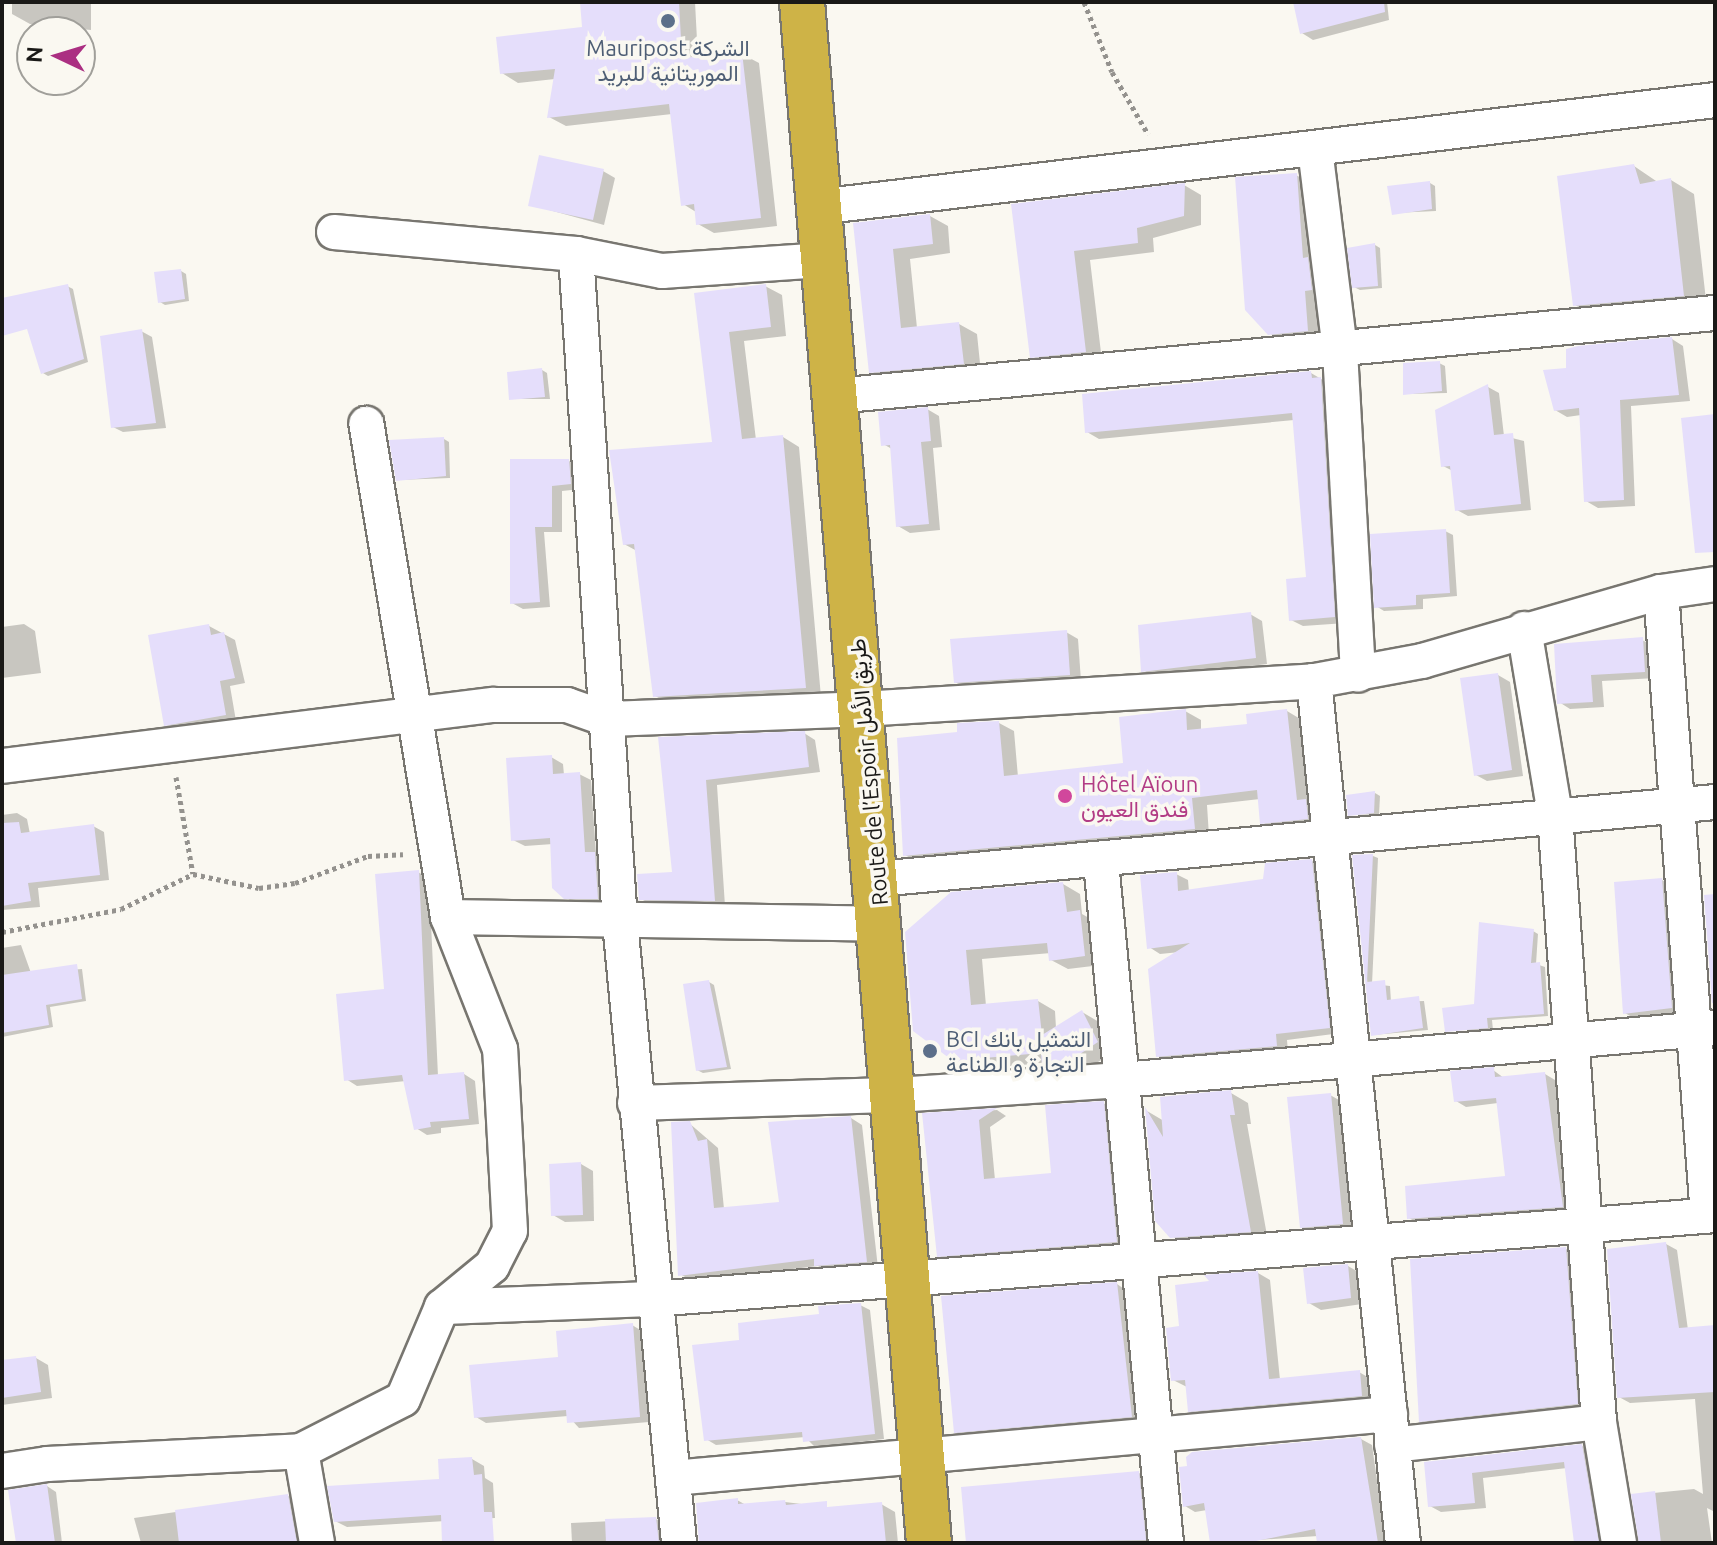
<!DOCTYPE html>
<meta charset="utf-8">
<style>
body{margin:0}
#map{position:relative;width:1717px;height:1545px;overflow:hidden;background:#faf8f1;font-family:Ubuntu,Vazirmatn,sans-serif}
div>[style]{position:absolute}
[style*='--x']{left:calc(var(--x)*1px);top:calc(var(--y)*1px);width:calc(var(--w)*1px);rotate:calc(var(--a)*1deg)}
.shadow>*{inset:0;background:#0003}
.building>*{inset:0;background:#e5defb}
.path>*{height:5px;margin-top:-2.5px;transform-origin:0;background:repeating-linear-gradient(90deg,#94928e 0 4px,transparent 0 8px)}
.roads{filter:drop-shadow(2px 0 #787670) drop-shadow(-2px 0 #787670) drop-shadow(0 2px #787670) drop-shadow(0 -2px #787670)}
.minor>*{height:34px;margin:-17px;padding:0 17px;transform-origin:17px;border-radius:17px;background:#fff}
.trunk>*{height:44px;margin:-22px;padding:0 22px;transform-origin:22px;border-radius:22px;background:#ceb347}
.dots>*{width:22px;height:22px;translate:-50% -50%;box-sizing:border-box;border:4px solid #faf8f1;border-radius:50%}
span{translate:-50% -50%;white-space:nowrap;text-align:center;line-height:1.15;-webkit-text-stroke:7px #faf8f1;paint-order:stroke}
.service-label{font-size:22px;color:#4e5e75}
.left{translate:0 -50%;text-align:left}
.street-label{font-size:22px;color:#1a1917}
.hotel-label{font-size:22px;color:#b23c85}
.frame{position:absolute;inset:0;border:4px solid #1a1917;pointer-events:none}
.north{position:absolute;left:16px;top:16px;width:80px;height:80px;box-sizing:border-box;background:#faf8f1;border:2px solid #a09f9a;border-radius:50%;rotate:274deg;font-size:22px;font-weight:700;line-height:32px;text-align:center;color:#1a1917}
.north::after{content:'';display:block;margin:auto;width:28px;height:36px;background:#ab2f82;clip-path:polygon(50% 0,100% 100%,50% 72%,0 100%)}
</style>
<div id="map">
<div class="shadow">
<i style="clip-path:polygon(12px 2px,91px 2px,91px 30px,30px 24px,12px 14px)"></i>
<i style="clip-path:polygon(582px 2px,695px 2px,698px 59px,742px 54px,759px 63px,777px 226px,714px 233px,698px 224px,696px 212px,683px 204px,672px 114px,566px 126px,549px 117px,555px 79px,518px 83px,502px 73px,584px 29px)"></i>
<i style="clip-path:polygon(1295px 2px,1387px 2px,1389px 20px,1313px 40px,1302px 33px)"></i>
<i style="clip-path:polygon(1634px 166px,1659px 183px,1671px 180px,1694px 194px,1707px 309px,1599px 319px,1575px 305px)"></i>
<i style="clip-path:polygon(603px 171px,615px 178px,604px 225px,531px 205px)"></i>
<i style="clip-path:polygon(1296px 175px,1314px 185px,1325px 340px,1287px 344px,1269px 333px)"></i>
<i style="clip-path:polygon(1430px 183px,1435px 186px,1436px 211px,1394px 213px)"></i>
<i style="clip-path:polygon(1184px 185px,1201px 195px,1201px 225px,1153px 238px,1154px 252px,1090px 260px,1102px 361px,1049px 366px,1032px 356px,1013px 206px)"></i>
<i style="clip-path:polygon(930px 216px,948px 226px,950px 253px,910px 259px,917px 328px,959px 324px,977px 334px,981px 373px,889px 382px,871px 371px,856px 225px)"></i>
<i style="clip-path:polygon(1375px 245px,1380px 248px,1382px 288px,1360px 290px,1354px 287px)"></i>
<i style="clip-path:polygon(181px 271px,186px 274px,189px 301px,165px 305px,160px 302px)"></i>
<i style="clip-path:polygon(67px 286px,73px 289px,88px 362px,48px 376px,43px 373px)"></i>
<i style="clip-path:polygon(765px 286px,782px 295px,786px 336px,744px 341px,756px 440px,783px 437px,799px 447px,821px 697px,672px 705px,655px 696px,637px 551px,624px 544px,611px 452px,714px 443px,696px 295px)"></i>
<i style="clip-path:polygon(141px 331px,152px 337px,166px 428px,123px 432px,113px 427px)"></i>
<i style="clip-path:polygon(1672px 339px,1683px 346px,1690px 401px,1631px 406px,1635px 506px,1598px 508px,1586px 501px,1581px 415px,1567px 417px,1555px 410px,1568px 370px)"></i>
<i style="clip-path:polygon(1439px 363px,1445px 366px,1447px 393px,1405px 394px)"></i>
<i style="clip-path:polygon(542px 370px,547px 373px,550px 399px,511px 399px)"></i>
<i style="clip-path:polygon(1311px 373px,1333px 386px,1346px 623px,1303px 626px,1291px 620px,1308px 579px,1294px 420px,1099px 439px,1087px 432px)"></i>
<i style="clip-path:polygon(1488px 387px,1499px 393px,1504px 436px,1524px 441px,1531px 510px,1468px 516px,1457px 510px,1453px 471px,1443px 466px)"></i>
<i style="clip-path:polygon(927px 409px,939px 416px,942px 447px,933px 448px,940px 530px,910px 533px,898px 526px,892px 449px,883px 444px)"></i>
<i style="clip-path:polygon(444px 439px,449px 442px,450px 478px,398px 480px)"></i>
<i style="clip-path:polygon(512px 461px,569px 461px,579px 467px,581px 489px,562px 491px,562px 532px,544px 532px,550px 607px,523px 609px,512px 603px)"></i>
<i style="clip-path:polygon(1445px 531px,1453px 535px,1457px 596px,1423px 599px,1423px 609px,1384px 611px,1376px 606px)"></i>
<i style="clip-path:polygon(1250px 614px,1262px 621px,1267px 664px,1155px 677px,1143px 670px)"></i>
<i style="clip-path:polygon(24px 624px,35px 631px,41px 673px,2px 678px,2px 627px)"></i>
<i style="clip-path:polygon(209px 626px,235px 640px,245px 683px,230px 686px,236px 721px,177px 731px,166px 725px)"></i>
<i style="clip-path:polygon(1066px 632px,1078px 639px,1081px 681px,967px 689px,955px 682px)"></i>
<i style="clip-path:polygon(1642px 640px,1654px 646px,1656px 678px,1602px 681px,1604px 707px,1570px 709px,1559px 702px,1556px 646px)"></i>
<i style="clip-path:polygon(1498px 675px,1510px 682px,1523px 776px,1487px 781px,1476px 775px)"></i>
<i style="clip-path:polygon(1185px 711px,1201px 720px,1201px 731px,1249px 726px,1287px 711px,1302px 720px,1323px 827px,1277px 831px,1262px 822px,1260px 799px,1207px 805px,1209px 836px,921px 864px,905px 855px,960px 734px,999px 723px,1014px 731px,1018px 777px,1125px 764px)"></i>
<i style="clip-path:polygon(804px 733px,815px 740px,820px 772px,717px 785px,725px 906px,652px 905px,641px 899px,674px 874px,661px 739px)"></i>
<i style="clip-path:polygon(551px 757px,563px 764px,564px 775px,579px 774px,591px 780px,596px 854px,607px 860px,610px 905px,578px 905px,565px 897px,553px 844px,525px 846px,513px 840px)"></i>
<i style="clip-path:polygon(1375px 793px,1380px 796px,1379px 815px,1350px 814px)"></i>
<i style="clip-path:polygon(17px 813px,27px 819px,30px 834px,93px 826px,104px 832px,109px 880px,38px 888px,40px 907px,2px 910px,2px 815px)"></i>
<i style="clip-path:polygon(1373px 856px,1378px 858px,1372px 984px,1390px 986px,1391px 1002px,1424px 1001px,1428px 1030px,1373px 1035px,1354px 857px)"></i>
<i style="clip-path:polygon(1312px 861px,1324px 868px,1341px 1033px,1287px 1040px,1288px 1052px,1170px 1063px,1158px 1056px,1180px 952px,1160px 954px,1149px 947px,1176px 874px,1188px 880px,1189px 892px,1265px 881px)"></i>
<i style="clip-path:polygon(418px 872px,429px 879px,438px 1076px,464px 1074px,475px 1081px,479px 1124px,441px 1128px,441px 1133px,427px 1135px,416px 1128px,406px 1081px,357px 1086px,346px 1079px,386px 991px)"></i>
<i style="clip-path:polygon(1662px 880px,1674px 887px,1684px 1014px,1637px 1020px,1625px 1013px)"></i>
<i style="clip-path:polygon(1063px 884px,1080px 894px,1082px 914px,1096px 922px,1101px 965px,1068px 969px,1051px 960px,1051px 953px,982px 959px,986px 1006px,1038px 1001px,1055px 1011px,1056px 1028px,1082px 1012px,1099px 1022px,1114px 1052px,1082px 1072px,1060px 1074px,1043px 1063px,989px 1068px,990px 1078px,984px 1079px,966px 1069px,907px 933px)"></i>
<i style="clip-path:polygon(1533px 931px,1538px 934px,1536px 964px,1545px 967px,1548px 1016px,1492px 1020px,1493px 1030px,1447px 1030px,1476px 1006px)"></i>
<i style="clip-path:polygon(21px 945px,31px 973px,82px 969px,86px 1001px,50px 1007px,53px 1027px,2px 1037px,2px 948px)"></i>
<i style="clip-path:polygon(709px 982px,714px 985px,731px 1069px,703px 1073px,697px 1070px)"></i>
<i style="clip-path:polygon(1493px 1070px,1504px 1078px,1545px 1074px,1555px 1080px,1573px 1212px,1419px 1224px,1409px 1218px,1508px 1178px,1498px 1103px,1466px 1107px,1456px 1101px)"></i>
<i style="clip-path:polygon(1231px 1093px,1248px 1103px,1251px 1124px,1247px 1124px,1268px 1241px,1190px 1247px,1172px 1236px,1147px 1111px,1164px 1121px)"></i>
<i style="clip-path:polygon(1330px 1095px,1348px 1105px,1360px 1234px,1320px 1237px,1301px 1227px)"></i>
<i style="clip-path:polygon(1103px 1103px,1115px 1110px,1128px 1248px,950px 1262px,938px 1255px,924px 1115px,997px 1110px,1006px 1116px,990px 1127px,995px 1180px,1053px 1175px)"></i>
<i style="clip-path:polygon(851px 1118px,862px 1125px,878px 1268px,828px 1272px,818px 1266px,692px 1281px,680px 1274px,689px 1123px,718px 1148px,724px 1209px,781px 1204px)"></i>
<i style="clip-path:polygon(581px 1164px,593px 1171px,594px 1221px,565px 1222px,553px 1215px)"></i>
<i style="clip-path:polygon(1666px 1244px,1677px 1250px,1688px 1330px,1715px 1327px,1715px 1512px,1707px 1508px,1712px 1543px,1639px 1543px,1633px 1495px,1694px 1489px,1703px 1494px,1695px 1399px,1630px 1403px,1619px 1397px)"></i>
<i style="clip-path:polygon(1566px 1249px,1584px 1259px,1595px 1414px,1439px 1431px,1421px 1421px)"></i>
<i style="clip-path:polygon(1348px 1266px,1360px 1273px,1362px 1304px,1321px 1310px,1309px 1303px)"></i>
<i style="clip-path:polygon(1258px 1273px,1270px 1280px,1280px 1380px,1359px 1372px,1371px 1379px,1373px 1402px,1202px 1418px,1190px 1411px,1187px 1387px,1173px 1380px)"></i>
<i style="clip-path:polygon(1117px 1284px,1127px 1291px,1142px 1422px,967px 1438px,956px 1432px)"></i>
<i style="clip-path:polygon(860px 1305px,870px 1310px,884px 1439px,815px 1447px,805px 1437px,716px 1445px,706px 1439px,741px 1341px)"></i>
<i style="clip-path:polygon(632px 1325px,642px 1331px,649px 1422px,579px 1428px,568px 1416px,486px 1423px,476px 1417px,561px 1359px)"></i>
<i style="clip-path:polygon(36px 1358px,48px 1365px,52px 1398px,2px 1405px,2px 1362px)"></i>
<i style="clip-path:polygon(1361px 1439px,1372px 1445px,1386px 1543px,1319px 1543px,1318px 1536px,1212px 1543px,1207px 1510px,1195px 1512px,1185px 1506px)"></i>
<i style="clip-path:polygon(1582px 1446px,1593px 1452px,1608px 1543px,1576px 1543px,1567px 1468px,1483px 1478px,1486px 1508px,1441px 1512px,1430px 1506px,1426px 1463px)"></i>
<i style="clip-path:polygon(472px 1459px,484px 1466px,485px 1478px,493px 1483px,495px 1518px,347px 1527px,335px 1521px,441px 1481px)"></i>
<i style="clip-path:polygon(1139px 1473px,1151px 1480px,1158px 1543px,969px 1543px,964px 1488px)"></i>
<i style="clip-path:polygon(47px 1486px,56px 1492px,62px 1543px,20px 1543px)"></i>
<i style="clip-path:polygon(288px 1496px,302px 1504px,310px 1543px,141px 1543px,134px 1518px)"></i>
<i style="clip-path:polygon(737px 1500px,746px 1505px,785px 1502px,834px 1508px,881px 1504px,895px 1512px,898px 1543px,699px 1543px)"></i>
<i style="clip-path:polygon(656px 1519px,670px 1527px,672px 1543px,572px 1543px,571px 1523px)"></i>
</div>
<div class="building">
<i style="clip-path:polygon(580px 2px,679px 2px,682px 58px,742px 52px,761px 218px,696px 225px,694px 204px,681px 206px,669px 104px,547px 118px,555px 69px,500px 74px,496px 37px,582px 27px)"></i>
<i style="clip-path:polygon(1293px 2px,1384px 2px,1385px 12px,1300px 34px)"></i>
<i style="clip-path:polygon(539px 155px,604px 169px,593px 220px,528px 206px)"></i>
<i style="clip-path:polygon(1634px 164px,1640px 184px,1671px 178px,1684px 296px,1573px 306px,1557px 176px)"></i>
<i style="clip-path:polygon(1297px 173px,1303px 258px,1308px 257px,1312px 290px,1305px 291px,1308px 331px,1268px 335px,1245px 310px,1235px 177px)"></i>
<i style="clip-path:polygon(1430px 181px,1432px 209px,1392px 215px,1387px 186px)"></i>
<i style="clip-path:polygon(1185px 183px,1184px 216px,1137px 228px,1138px 243px,1074px 251px,1086px 352px,1030px 358px,1011px 204px)"></i>
<i style="clip-path:polygon(930px 214px,933px 244px,893px 249px,901px 328px,959px 322px,964px 364px,869px 373px,853px 223px)"></i>
<i style="clip-path:polygon(1375px 243px,1378px 286px,1352px 288px,1347px 248px)"></i>
<i style="clip-path:polygon(181px 269px,185px 299px,158px 303px,154px 272px)"></i>
<i style="clip-path:polygon(68px 284px,84px 359px,41px 374px,27px 329px,2px 336px,2px 298px)"></i>
<i style="clip-path:polygon(766px 284px,771px 327px,729px 332px,742px 439px,783px 435px,806px 688px,653px 697px,634px 544px,623px 545px,609px 450px,712px 442px,694px 293px)"></i>
<i style="clip-path:polygon(142px 329px,156px 423px,111px 428px,100px 336px)"></i>
<i style="clip-path:polygon(1672px 337px,1679px 395px,1620px 400px,1624px 500px,1584px 502px,1579px 408px,1554px 411px,1543px 370px,1566px 368px,1566px 349px,1578px 346px)"></i>
<i style="clip-path:polygon(1440px 361px,1442px 391px,1403px 395px,1403px 363px)"></i>
<i style="clip-path:polygon(542px 368px,545px 397px,509px 400px,507px 372px)"></i>
<i style="clip-path:polygon(1311px 371px,1312px 378px,1321px 377px,1335px 617px,1289px 621px,1286px 579px,1306px 577px,1292px 413px,1085px 433px,1082px 394px)"></i>
<i style="clip-path:polygon(1488px 384px,1494px 435px,1513px 433px,1521px 504px,1455px 511px,1450px 466px,1441px 467px,1435px 410px)"></i>
<i style="clip-path:polygon(928px 407px,931px 441px,921px 442px,929px 524px,896px 527px,890px 445px,881px 446px,878px 412px)"></i>
<i style="clip-path:polygon(1715px 414px,1715px 552px,1695px 553px,1681px 418px)"></i>
<i style="clip-path:polygon(444px 437px,446px 476px,396px 481px,389px 440px)"></i>
<i style="clip-path:polygon(510px 459px,569px 459px,571px 484px,552px 486px,552px 527px,535px 527px,540px 602px,510px 604px)"></i>
<i style="clip-path:polygon(1446px 529px,1450px 593px,1416px 595px,1416px 605px,1374px 608px,1370px 534px)"></i>
<i style="clip-path:polygon(1251px 612px,1256px 658px,1141px 672px,1138px 625px)"></i>
<i style="clip-path:polygon(209px 624px,211px 635px,224px 632px,235px 678px,220px 681px,226px 715px,164px 726px,148px 635px)"></i>
<i style="clip-path:polygon(1067px 630px,1070px 675px,954px 683px,950px 639px)"></i>
<i style="clip-path:polygon(1643px 637px,1645px 672px,1591px 675px,1593px 702px,1557px 704px,1554px 644px)"></i>
<i style="clip-path:polygon(1498px 673px,1512px 770px,1474px 776px,1460px 678px)"></i>
<i style="clip-path:polygon(1186px 709px,1187px 730px,1247px 724px,1246px 714px,1287px 709px,1297px 800px,1306px 799px,1308px 819px,1260px 824px,1257px 790px,1192px 798px,1195px 829px,903px 856px,897px 738px,957px 732px,957px 723px,999px 721px,1004px 776px,1123px 763px,1119px 717px)"></i>
<i style="clip-path:polygon(805px 731px,809px 767px,706px 780px,715px 901px,639px 900px,637px 874px,672px 872px,658px 737px)"></i>
<i style="clip-path:polygon(552px 755px,553px 774px,580px 772px,585px 852px,595px 852px,598px 899px,564px 899px,552px 888px,550px 838px,511px 841px,506px 758px)"></i>
<i style="clip-path:polygon(1375px 791px,1374px 813px,1348px 816px,1346px 795px)"></i>
<i style="clip-path:polygon(19px 822px,21px 833px,94px 824px,100px 875px,28px 883px,31px 901px,2px 906px,2px 823px)"></i>
<i style="clip-path:polygon(1373px 854px,1367px 982px,1385px 980px,1387px 1000px,1419px 996px,1423px 1028px,1371px 1036px,1352px 855px)"></i>
<i style="clip-path:polygon(1312px 859px,1330px 1028px,1276px 1034px,1277px 1046px,1156px 1057px,1148px 969px,1190px 943px,1147px 949px,1140px 875px,1177px 872px,1178px 891px,1263px 879px,1265px 863px)"></i>
<i style="clip-path:polygon(419px 870px,428px 1075px,464px 1072px,469px 1119px,430px 1122px,431px 1127px,414px 1130px,402px 1075px,344px 1081px,336px 994px,384px 989px,375px 874px)"></i>
<i style="clip-path:polygon(1662px 878px,1672px 1008px,1623px 1014px,1614px 882px)"></i>
<i style="clip-path:polygon(1063px 882px,1067px 912px,1080px 910px,1085px 956px,1049px 961px,1047px 943px,966px 950px,971px 1005px,1038px 999px,1042px 1035px,1082px 1010px,1098px 1042px,1065px 1064px,1042px 1065px,1041px 1053px,973px 1059px,974px 1070px,965px 1070px,913px 1031px,905px 932px,951px 892px)"></i>
<i style="clip-path:polygon(1715px 894px,1715px 1003px,1712px 1003px,1704px 895px)"></i>
<i style="clip-path:polygon(1479px 922px,1534px 929px,1531px 963px,1540px 962px,1544px 1014px,1487px 1018px,1488px 1028px,1445px 1032px,1442px 1008px,1474px 1004px)"></i>
<i style="clip-path:polygon(77px 964px,82px 999px,46px 1005px,49px 1025px,2px 1033px,2px 975px)"></i>
<i style="clip-path:polygon(709px 980px,727px 1067px,696px 1071px,683px 984px)"></i>
<i style="clip-path:polygon(1494px 1067px,1495px 1077px,1545px 1072px,1563px 1207px,1407px 1219px,1405px 1186px,1505px 1176px,1496px 1098px,1454px 1102px,1450px 1071px)"></i>
<i style="clip-path:polygon(1231px 1090px,1235px 1115px,1230px 1115px,1251px 1232px,1170px 1238px,1155px 1221px,1145px 1107px,1163px 1137px,1160px 1097px)"></i>
<i style="clip-path:polygon(1331px 1093px,1343px 1224px,1300px 1228px,1287px 1097px)"></i>
<i style="clip-path:polygon(1104px 1101px,1117px 1242px,937px 1257px,922px 1113px,997px 1108px,979px 1120px,984px 1179px,1051px 1173px,1045px 1105px)"></i>
<i style="clip-path:polygon(851px 1116px,867px 1262px,814px 1266px,814px 1259px,678px 1276px,671px 1122px,690px 1121px,698px 1141px,707px 1139px,714px 1208px,779px 1202px,768px 1122px)"></i>
<i style="clip-path:polygon(581px 1162px,583px 1215px,551px 1216px,549px 1164px)"></i>
<i style="clip-path:polygon(1666px 1242px,1679px 1328px,1715px 1325px,1715px 1392px,1617px 1398px,1607px 1249px)"></i>
<i style="clip-path:polygon(1566px 1247px,1578px 1404px,1419px 1422px,1410px 1259px)"></i>
<i style="clip-path:polygon(1348px 1264px,1351px 1298px,1307px 1304px,1303px 1268px)"></i>
<i style="clip-path:polygon(1258px 1271px,1269px 1379px,1360px 1370px,1362px 1396px,1188px 1412px,1185px 1380px,1171px 1381px,1166px 1328px,1179px 1326px,1175px 1285px,1209px 1281px,1204px 1275px)"></i>
<i style="clip-path:polygon(1117px 1282px,1132px 1417px,954px 1433px,941px 1296px)"></i>
<i style="clip-path:polygon(861px 1303px,875px 1434px,803px 1442px,802px 1432px,704px 1441px,692px 1345px,739px 1340px,738px 1323px,819px 1314px,818px 1306px)"></i>
<i style="clip-path:polygon(633px 1323px,640px 1417px,567px 1423px,566px 1410px,474px 1418px,469px 1365px,558px 1357px,556px 1331px)"></i>
<i style="clip-path:polygon(36px 1356px,41px 1392px,2px 1398px,2px 1360px)"></i>
<i style="clip-path:polygon(1361px 1437px,1378px 1543px,1317px 1543px,1315px 1529px,1246px 1543px,1210px 1543px,1204px 1503px,1183px 1507px,1179px 1467px,1187px 1466px,1186px 1457px,1192px 1452px)"></i>
<i style="clip-path:polygon(1582px 1444px,1599px 1543px,1574px 1543px,1564px 1462px,1472px 1473px,1475px 1503px,1428px 1507px,1424px 1462px)"></i>
<i style="clip-path:polygon(472px 1457px,474px 1475px,482px 1474px,484px 1512px,492px 1512px,494px 1543px,442px 1543px,441px 1515px,334px 1522px,327px 1486px,439px 1479px,438px 1459px)"></i>
<i style="clip-path:polygon(1139px 1471px,1146px 1540px,966px 1543px,961px 1487px)"></i>
<i style="clip-path:polygon(47px 1484px,55px 1543px,16px 1543px,8px 1490px)"></i>
<i style="clip-path:polygon(1655px 1491px,1661px 1543px,1639px 1543px,1631px 1494px)"></i>
<i style="clip-path:polygon(288px 1494px,297px 1543px,179px 1543px,175px 1510px)"></i>
<i style="clip-path:polygon(738px 1498px,738px 1504px,785px 1500px,786px 1505px,827px 1501px,827px 1507px,882px 1502px,886px 1543px,699px 1543px,696px 1503px)"></i>
<i style="clip-path:polygon(656px 1517px,659px 1543px,606px 1543px,605px 1519px)"></i>
</div>
<div class="path">
<i style="--x:1084;--y:2;--w:75;--a:68.2"></i>
<i style="--x:1112;--y:72;--w:72;--a:59.9"></i>
<i style="--x:176;--y:777;--w:98;--a:80.1"></i>
<i style="--x:2;--y:932;--w:121;--a:-10.9"></i>
<i style="--x:121;--y:909;--w:80;--a:-25.9"></i>
<i style="--x:193;--y:874;--w:67;--a:12"></i>
<i style="--x:259;--y:888;--w:36;--a:-8"></i>
<i style="--x:295;--y:883;--w:78;--a:-20.3"></i>
<i style="--x:368;--y:856;--w:35;--a:-3"></i>
</div>
<div class="roads">
<div class="minor">
<i style="--x:1315;--y:149;--w:204;--a:82.9"></i>
<i style="--x:1340;--y:351;--w:324;--a:86.8"></i>
<i style="--x:818;--y:207;--w:903;--a:-6.8"></i>
<i style="--x:334;--y:232;--w:243;--a:5.2"></i>
<i style="--x:576;--y:254;--w:88;--a:11.2"></i>
<i style="--x:662;--y:271;--w:160;--a:-3.9"></i>
<i style="--x:576;--y:254;--w:669;--a:86.23"></i>
<i style="--x:620;--y:922;--w:624;--a:84.57"></i>
<i style="--x:835;--y:396;--w:884;--a:-5.39"></i>
<i style="--x:1661;--y:592;--w:625;--a:85.69"></i>
<i style="--x:1524;--y:629;--w:189;--a:80.5"></i>
<i style="--x:1555;--y:815;--w:609;--a:85.85"></i>
<i style="--x:1599;--y:1422;--w:123;--a:80.6"></i>
<i style="--x:1314;--y:681;--w:867;--a:84.11"></i>
<i style="--x:2;--y:766;--w:496;--a:-7.1"></i>
<i style="--x:494;--y:705;--w:73;--a:0"></i>
<i style="--x:567;--y:705;--w:42;--a:19.3"></i>
<i style="--x:607;--y:719;--w:255;--a:-2.2"></i>
<i style="--x:862;--y:709;--w:453;--a:-3.5"></i>
<i style="--x:1314;--y:681;--w:110;--a:-10.5"></i>
<i style="--x:1422;--y:661;--w:249;--a:-16.1"></i>
<i style="--x:1661;--y:592;--w:55;--a:-8.4"></i>
<i style="--x:1101;--y:862;--w:684;--a:84.55"></i>
<i style="--x:877;--y:879;--w:842;--a:-5.25"></i>
<i style="--x:448;--y:917;--w:433;--a:0.9"></i>
<i style="--x:635;--y:1103;--w:261;--a:-1.8"></i>
<i style="--x:896;--y:1095;--w:226;--a:-3.8"></i>
<i style="--x:1122;--y:1080;--w:595;--a:-5.01"></i>
<i style="--x:442;--y:1307;--w:211;--a:-2.2"></i>
<i style="--x:653;--y:1299;--w:1065;--a:-4.52"></i>
<i style="--x:1392;--y:1445;--w:208;--a:-6.3"></i>
<i style="--x:301;--y:1451;--w:93;--a:80.1"></i>
<i style="--x:2;--y:1471;--w:46;--a:-8.8"></i>
<i style="--x:47;--y:1464;--w:254;--a:-2.9"></i>
<i style="--x:301;--y:1451;--w:114;--a:-27"></i>
<i style="--x:403;--y:1399;--w:100;--a:-67"></i>
<i style="--x:442;--y:1307;--w:65;--a:-39.4"></i>
<i style="--x:492;--y:1266;--w:39;--a:-63"></i>
<i style="--x:510;--y:1231;--w:182;--a:-93.1"></i>
<i style="--x:500;--y:1049;--w:142;--a:-111.5"></i>
<i style="--x:448;--y:917;--w:500;--a:-99.4"></i>
<i style="--x:673;--y:1478;--w:720;--a:-5.1"></i>
</div>
<div class="trunk">
<i style="--x:802;--y:2;--w:1546;--a:85.29"></i>
</div>
</div>
<div class="dots">
<i style="left:668px;top:21px;background:#5c6f8a"></i>
<i style="left:1065px;top:796px;background:#d1479c"></i>
<i style="left:930px;top:1051px;background:#5c6f8a"></i>
</div>
<div class="service-label">
<span style="left:668px;top:60px">Mauripost الشركة<br>الموريتانية للبريد</span>
<span class="left" style="left:946px;top:1051px">BCI التمثيل بانك<br>التجارة و الطناعة</span>
</div>
<div class="street-label">
<span style="left:868px;top:772px;rotate:-95deg">Route de l’Espoir طريق الأمل</span>
</div>
<div class="hotel-label">
<span class="left" style="left:1081px;top:796px">Hôtel Aïoun<br>فندق العيون</span>
</div>
<div class="frame"></div>
<div class="north">N</div>
</div>
